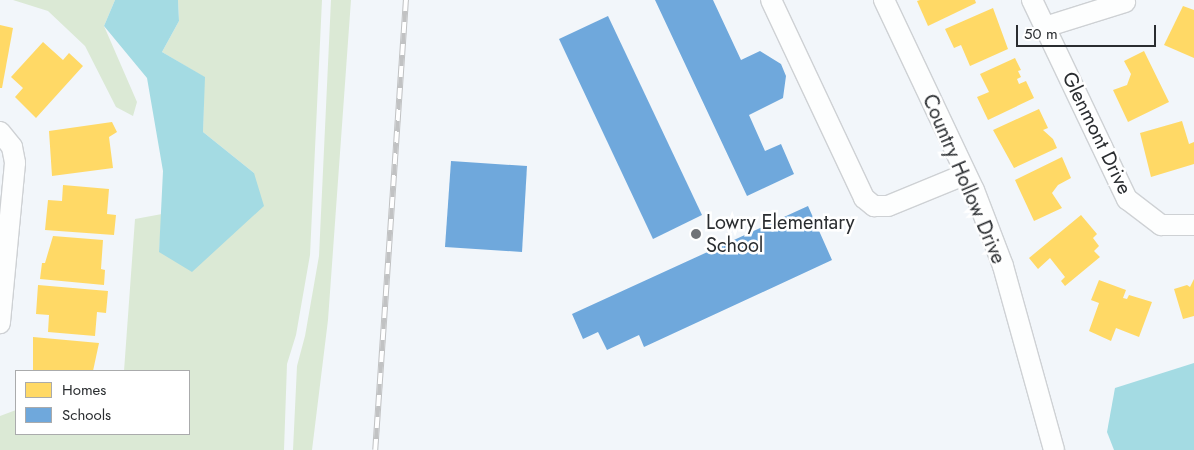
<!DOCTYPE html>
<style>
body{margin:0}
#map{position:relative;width:1194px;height:450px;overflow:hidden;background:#f2f6fa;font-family:Jost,sans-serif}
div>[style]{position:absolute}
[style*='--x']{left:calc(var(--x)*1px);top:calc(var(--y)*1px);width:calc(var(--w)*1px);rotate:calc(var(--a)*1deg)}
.green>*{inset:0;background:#dbe9d5}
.water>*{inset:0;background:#a4dbe3}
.homes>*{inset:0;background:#ffd966}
.schools>*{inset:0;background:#6fa8dc}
.roads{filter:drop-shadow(1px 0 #ced1d4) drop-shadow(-1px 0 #ced1d4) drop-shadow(0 1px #ced1d4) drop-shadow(0 -1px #ced1d4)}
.minor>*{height:20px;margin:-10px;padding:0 10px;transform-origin:10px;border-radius:10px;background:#fdfefe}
.rail>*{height:5.5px;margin-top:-2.75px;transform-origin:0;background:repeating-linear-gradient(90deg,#fff 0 11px,#c1c2c3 0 22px);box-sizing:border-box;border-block:1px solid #c1c2c3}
.dots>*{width:14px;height:14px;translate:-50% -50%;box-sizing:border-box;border:2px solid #fff;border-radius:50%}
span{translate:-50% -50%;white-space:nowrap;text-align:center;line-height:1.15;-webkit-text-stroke:5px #fff;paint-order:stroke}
.street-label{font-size:20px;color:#2a2d30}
.poi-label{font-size:20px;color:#2a2d30}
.left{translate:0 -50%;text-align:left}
.legend{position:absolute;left:15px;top:370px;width:175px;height:65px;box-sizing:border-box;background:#fff;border:1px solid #aaabac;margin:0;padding:6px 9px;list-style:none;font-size:15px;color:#2a2d30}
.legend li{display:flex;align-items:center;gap:10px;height:25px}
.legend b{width:25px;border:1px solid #aaabac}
.scale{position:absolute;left:1016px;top:25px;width:140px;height:22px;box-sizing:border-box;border:2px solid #2a2d30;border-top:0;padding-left:6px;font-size:15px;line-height:18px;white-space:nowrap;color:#2a2d30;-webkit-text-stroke:4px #fff;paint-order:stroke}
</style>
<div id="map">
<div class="green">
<i style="clip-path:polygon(13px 0,115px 0,104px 26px,137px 102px,133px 116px,116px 107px,85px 46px,48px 11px)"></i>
<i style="clip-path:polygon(178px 0,322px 0,310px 255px,296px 335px,287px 364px,284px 450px,0 450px,0 416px,16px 410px,16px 434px,189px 434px,189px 371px,124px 371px,135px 219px,162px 214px,159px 252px,254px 173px,203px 132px,204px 77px,162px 52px,179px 21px)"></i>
<i style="clip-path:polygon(331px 0,351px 0,328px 320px,312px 450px,293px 450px,297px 366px,305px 336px,319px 256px)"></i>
</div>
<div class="water">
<i style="clip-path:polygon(115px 0,178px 0,179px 21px,162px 52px,205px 77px,203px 132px,254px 173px,264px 206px,192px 272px,159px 252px,163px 171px,147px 78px,104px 26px)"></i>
<i style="clip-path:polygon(1194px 363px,1194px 450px,1114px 450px,1107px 432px,1115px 388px)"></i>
</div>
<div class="homes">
<i style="clip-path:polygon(920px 0,975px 0,976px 3px,928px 26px,917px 1px)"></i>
<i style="clip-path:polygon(1183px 6px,1194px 10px,1194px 58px,1164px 45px)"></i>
<i style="clip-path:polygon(993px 8px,1008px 49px,970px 66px,961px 45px,954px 48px,945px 29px)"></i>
<i style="clip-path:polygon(0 25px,13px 28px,2px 88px,0 88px)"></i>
<i style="clip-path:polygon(43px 42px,63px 60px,69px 53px,83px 66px,36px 118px,15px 97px,23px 88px,11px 77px)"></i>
<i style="clip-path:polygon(1144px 51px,1169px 102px,1128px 122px,1113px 90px,1127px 85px,1131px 74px,1124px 61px)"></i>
<i style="clip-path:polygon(1015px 58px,1021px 70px,1018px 71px,1021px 77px,1017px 79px,1019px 84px,1026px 81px,1034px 98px,988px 120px,977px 97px,989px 92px,980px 74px)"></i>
<i style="clip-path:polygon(1039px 109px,1048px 128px,1043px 130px,1053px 139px,1057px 148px,1014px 168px,993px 130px)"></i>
<i style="clip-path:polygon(1182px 121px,1189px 144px,1194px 142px,1194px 164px,1151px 177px,1140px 133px)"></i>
<i style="clip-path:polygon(112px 122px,117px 132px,109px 137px,113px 168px,52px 176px,49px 131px)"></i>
<i style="clip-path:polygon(1062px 157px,1071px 178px,1058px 185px,1052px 193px,1062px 208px,1034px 221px,1015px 180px)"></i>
<i style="clip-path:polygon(63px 185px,109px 189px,107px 214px,116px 215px,114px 235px,45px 230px,48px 200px,62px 201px)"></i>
<i style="clip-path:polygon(1081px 215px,1097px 234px,1093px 238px,1099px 246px,1094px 251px,1100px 257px,1065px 286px,1061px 281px,1065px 277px,1050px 258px,1038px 269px,1029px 258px)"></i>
<i style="clip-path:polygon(53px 236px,103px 240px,101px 269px,105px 270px,104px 285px,40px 279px,42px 263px,45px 263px)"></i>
<i style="clip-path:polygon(1194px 279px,1194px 316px,1183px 319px,1174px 289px,1187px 285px,1193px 289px,1190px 287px)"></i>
<i style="clip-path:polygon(1099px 280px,1126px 290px,1123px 298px,1127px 299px,1129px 295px,1152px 302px,1139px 337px,1116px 328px,1111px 341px,1089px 331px,1099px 303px,1091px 300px)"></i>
<i style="clip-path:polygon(38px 285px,108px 291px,106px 313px,97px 312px,95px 336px,48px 332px,49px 315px,36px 314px)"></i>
<i style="clip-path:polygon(33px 337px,99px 343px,93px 371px,33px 371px)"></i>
</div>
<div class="schools">
<i style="clip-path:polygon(655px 0,713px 0,741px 60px,760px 51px,781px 64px,786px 76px,783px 98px,749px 115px,765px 151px,781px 144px,794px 174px,747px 196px)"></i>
<i style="clip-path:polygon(608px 16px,702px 215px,653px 239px,559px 39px)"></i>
<i style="clip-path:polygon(451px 161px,527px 166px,522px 252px,445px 247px)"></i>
<i style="clip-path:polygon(808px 206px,832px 260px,644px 347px,639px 335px,607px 350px,598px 332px,583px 339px,572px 314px)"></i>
</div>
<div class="roads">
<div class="minor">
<i style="--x:771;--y:0;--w:219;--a:64.8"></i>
<i style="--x:864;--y:198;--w:13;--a:39"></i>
<i style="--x:874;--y:206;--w:14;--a:0"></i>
<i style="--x:888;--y:206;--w:84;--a:-22.3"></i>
<i style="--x:884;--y:0;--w:210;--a:64.7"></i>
<i style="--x:974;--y:190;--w:81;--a:69.1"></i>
<i style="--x:1003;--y:266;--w:191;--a:74.5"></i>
<i style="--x:1032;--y:0;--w:221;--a:64.5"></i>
<i style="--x:1127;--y:199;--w:43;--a:37.4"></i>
<i style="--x:1161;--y:225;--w:33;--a:0"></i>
<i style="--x:1045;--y:27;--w:84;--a:-17.4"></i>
<i style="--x:0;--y:132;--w:19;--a:51"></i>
<i style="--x:12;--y:147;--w:16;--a:79"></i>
<i style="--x:15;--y:163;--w:161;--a:95.4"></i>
</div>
</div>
<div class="rail">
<i style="--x:375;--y:450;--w:451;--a:-86.1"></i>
</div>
<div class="dots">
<i style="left:696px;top:234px;background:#707377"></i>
</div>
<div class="street-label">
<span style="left:1097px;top:133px;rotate:64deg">Glenmont Drive</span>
<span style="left:964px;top:179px;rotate:67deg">Country Hollow Drive</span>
</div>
<div class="poi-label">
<span class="left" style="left:706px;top:234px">Lowry Elementary<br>School</span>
</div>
<ul class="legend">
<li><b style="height:14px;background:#ffd966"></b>Homes</li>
<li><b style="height:14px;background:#6fa8dc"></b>Schools</li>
</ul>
<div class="scale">50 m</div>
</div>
